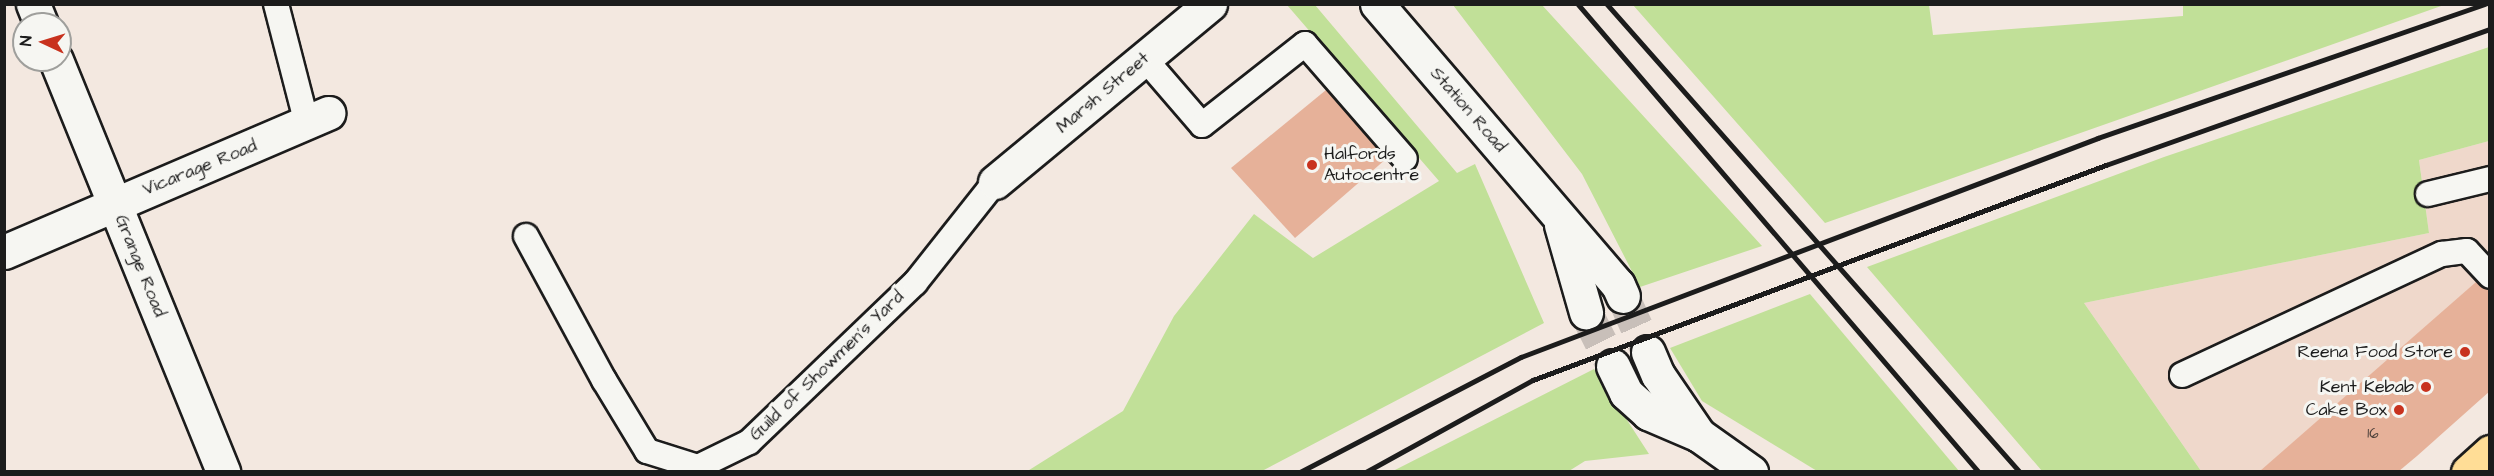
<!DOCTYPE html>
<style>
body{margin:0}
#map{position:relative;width:2494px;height:476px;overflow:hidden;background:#f3e8e0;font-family:"Architects Daughter",sans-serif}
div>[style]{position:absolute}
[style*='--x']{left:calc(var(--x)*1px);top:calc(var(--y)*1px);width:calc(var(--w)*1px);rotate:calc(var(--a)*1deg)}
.built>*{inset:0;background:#efd8cb}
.green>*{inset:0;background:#c1e098}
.building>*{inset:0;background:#e6b199}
.secondary-tunnel>*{height:33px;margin-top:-16.5px;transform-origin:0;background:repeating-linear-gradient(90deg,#c8bfb9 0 33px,transparent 0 49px)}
.roads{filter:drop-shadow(2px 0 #1c1c1c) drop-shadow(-2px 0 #1c1c1c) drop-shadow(0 2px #1c1c1c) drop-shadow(0 -2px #1c1c1c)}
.lane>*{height:24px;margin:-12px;padding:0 12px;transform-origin:12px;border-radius:12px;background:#f6f6f2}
.street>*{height:33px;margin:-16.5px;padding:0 16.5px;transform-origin:16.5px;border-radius:16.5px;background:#f6f6f2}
.secondary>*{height:33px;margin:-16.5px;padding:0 16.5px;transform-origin:16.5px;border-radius:16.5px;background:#f6f6f2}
.primary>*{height:33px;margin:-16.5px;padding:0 16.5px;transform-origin:16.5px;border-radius:16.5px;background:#ffdd96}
.rail>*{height:4.5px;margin:-2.25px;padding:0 2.25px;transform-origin:2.25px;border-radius:2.25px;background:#1c1c1c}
.dots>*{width:16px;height:16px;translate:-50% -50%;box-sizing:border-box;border:3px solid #f6f6f2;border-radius:50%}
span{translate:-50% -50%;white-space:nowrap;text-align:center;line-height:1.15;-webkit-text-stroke:6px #f6f6f2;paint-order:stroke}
.number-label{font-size:15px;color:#4e413b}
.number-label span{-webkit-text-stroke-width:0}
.street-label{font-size:18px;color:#1c1c1c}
.poi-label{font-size:18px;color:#1c1c1c}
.left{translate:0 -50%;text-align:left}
.right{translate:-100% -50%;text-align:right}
.frame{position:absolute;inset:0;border:6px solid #1c1c1c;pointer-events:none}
.north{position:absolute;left:12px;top:12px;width:60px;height:60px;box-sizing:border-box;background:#f6f6f2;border:2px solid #9f9f9c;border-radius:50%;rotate:274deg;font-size:16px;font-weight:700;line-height:24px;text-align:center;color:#1c1c1c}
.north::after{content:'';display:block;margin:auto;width:21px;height:27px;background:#c8321e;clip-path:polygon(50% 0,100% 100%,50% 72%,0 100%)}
</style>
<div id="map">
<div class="built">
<i style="clip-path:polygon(2489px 141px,2489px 391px,2399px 471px,2201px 471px,2084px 303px,2429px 233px,2419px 160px)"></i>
</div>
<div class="green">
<i style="clip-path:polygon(1287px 5px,1315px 5px,1457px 173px,1475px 164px,1544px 323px,1262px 471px,1026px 472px,1123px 411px,1174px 316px,1254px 214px,1313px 258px,1439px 181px)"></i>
<i style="clip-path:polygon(1453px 5px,1542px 5px,1762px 246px,1640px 287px,1582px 174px)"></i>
<i style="clip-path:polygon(1633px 5px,1929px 5px,1933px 35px,2183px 16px,2183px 5px,2444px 5px,1825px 223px)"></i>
<i style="clip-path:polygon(2489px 47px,2489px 141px,2419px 160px,2429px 233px,2084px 303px,2201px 471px,2042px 471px,1867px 267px,2164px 157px)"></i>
<i style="clip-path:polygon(1810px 294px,1959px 471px,1817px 471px,1702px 401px,1670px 348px)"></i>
<i style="clip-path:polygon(1594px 369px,1649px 454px,1585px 461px,1569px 471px,1391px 472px)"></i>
</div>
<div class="building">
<i style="clip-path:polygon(1326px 90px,1386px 159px,1295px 238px,1231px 168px)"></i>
<i style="clip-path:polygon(2476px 282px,2490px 290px,2490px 391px,2417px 456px,2399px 471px,2260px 471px)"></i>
</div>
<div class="secondary-tunnel">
<i style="--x:1623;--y:296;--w:61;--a:65.9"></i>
<i style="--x:1586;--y:312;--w:60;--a:63.4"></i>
</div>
<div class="roads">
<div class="lane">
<i style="--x:276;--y:4;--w:124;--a:75.5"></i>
<i style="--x:1145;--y:59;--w:87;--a:49.2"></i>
<i style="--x:1202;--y:125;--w:131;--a:-38.2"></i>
<i style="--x:1305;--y:44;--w:152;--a:49"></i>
<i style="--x:2428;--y:194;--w:64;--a:-13.6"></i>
<i style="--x:526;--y:236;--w:164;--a:61.6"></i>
<i style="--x:604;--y:380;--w:83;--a:58.8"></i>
<i style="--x:647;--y:451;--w:53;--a:17.4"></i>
<i style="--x:698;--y:467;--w:57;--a:-26.1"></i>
<i style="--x:749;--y:442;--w:230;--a:-43.8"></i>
<i style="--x:915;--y:283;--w:129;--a:-51.6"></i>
<i style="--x:2182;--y:375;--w:287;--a:-25"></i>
<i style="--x:2442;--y:254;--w:25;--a:-7"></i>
<i style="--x:2467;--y:251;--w:34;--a:47"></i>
</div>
<div class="street">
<i style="--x:33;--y:4;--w:22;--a:68"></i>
<i style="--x:56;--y:60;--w:445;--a:67.9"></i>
<i style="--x:995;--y:182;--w:279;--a:-39.6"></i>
<i style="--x:4;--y:252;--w:353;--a:-23.2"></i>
</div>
<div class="secondary">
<i style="--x:1377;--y:4;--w:370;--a:49.4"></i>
<i style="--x:1618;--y:285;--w:12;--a:66"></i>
<i style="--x:1561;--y:225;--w:91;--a:74"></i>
<i style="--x:1648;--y:352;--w:25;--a:67"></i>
<i style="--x:1658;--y:375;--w:73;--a:55.7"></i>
<i style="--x:1613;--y:366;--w:30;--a:64"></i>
<i style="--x:1626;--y:393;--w:30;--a:42"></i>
<i style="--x:1648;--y:413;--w:56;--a:23.3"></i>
<i style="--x:1699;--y:435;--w:64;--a:35.4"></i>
</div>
<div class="primary">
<i style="--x:2468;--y:472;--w:30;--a:-42"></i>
</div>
</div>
<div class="rail">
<i style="--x:1578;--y:4;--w:616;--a:49.41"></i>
<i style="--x:1607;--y:4;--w:624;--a:48.57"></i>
<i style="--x:1300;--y:472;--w:249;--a:-27.5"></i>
<i style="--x:1521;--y:357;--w:617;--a:-20.78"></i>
<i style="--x:2098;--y:138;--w:409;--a:-19.1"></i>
<i style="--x:1366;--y:472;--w:191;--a:-28.9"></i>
<i style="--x:1533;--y:380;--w:612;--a:-20.57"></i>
<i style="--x:2106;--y:165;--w:407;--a:-19.5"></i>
</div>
<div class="dots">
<i style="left:1312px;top:165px;background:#c8321e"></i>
<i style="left:2465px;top:352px;background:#c8321e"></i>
<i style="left:2426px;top:387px;background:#c8321e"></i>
<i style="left:2399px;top:410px;background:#c8321e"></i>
</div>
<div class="number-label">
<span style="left:2373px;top:434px">16</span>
</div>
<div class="street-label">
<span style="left:1103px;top:93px;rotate:-40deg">Marsh Street</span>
<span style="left:1468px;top:110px;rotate:49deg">Station Road</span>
<span style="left:200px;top:168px;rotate:-22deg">Vicarage Road</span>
<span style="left:140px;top:266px;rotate:68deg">Grange Road</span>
<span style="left:827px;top:366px;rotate:-44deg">Guild of Showmen's Yard</span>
</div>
<div class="poi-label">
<span class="left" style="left:1324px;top:165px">Halfords<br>Autocentre</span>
<span class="right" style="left:2453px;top:352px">Reena Food Store</span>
<span class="right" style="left:2414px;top:387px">Kent Kebab</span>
<span class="right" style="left:2387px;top:410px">Cake Box</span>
</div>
<div class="frame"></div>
<div class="north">N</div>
</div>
